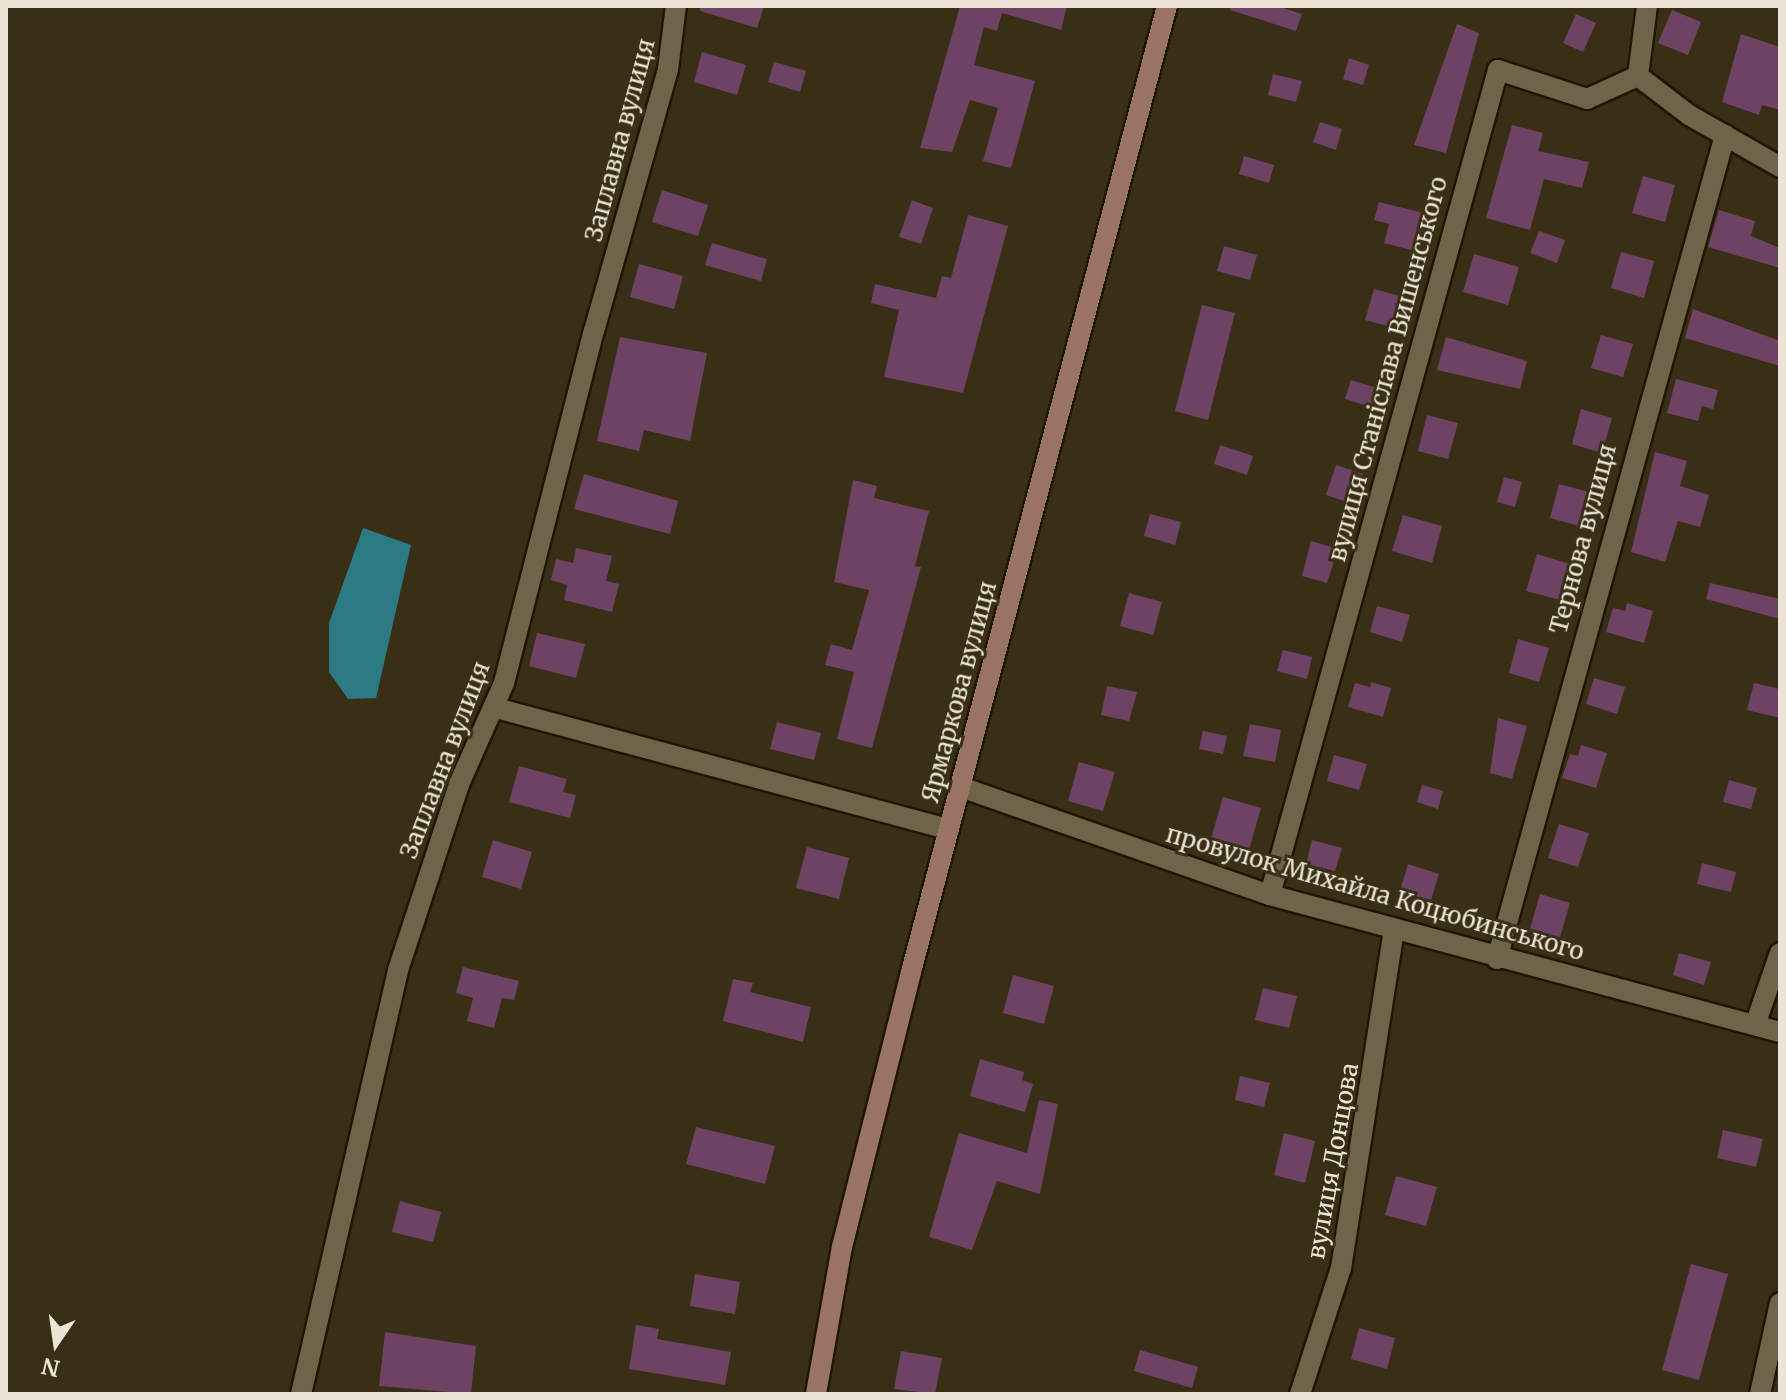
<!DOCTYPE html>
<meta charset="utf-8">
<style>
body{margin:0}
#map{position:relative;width:1786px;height:1400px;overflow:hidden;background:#392f16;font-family:Merriweather,serif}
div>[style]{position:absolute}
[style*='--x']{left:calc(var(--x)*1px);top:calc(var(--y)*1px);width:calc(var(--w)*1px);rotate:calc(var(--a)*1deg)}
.water>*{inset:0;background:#2c7a84}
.building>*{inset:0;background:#6d4263}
.roads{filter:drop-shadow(2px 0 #201701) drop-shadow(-2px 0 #201701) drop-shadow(0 2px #201701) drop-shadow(0 -2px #201701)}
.minor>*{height:20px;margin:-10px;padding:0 10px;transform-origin:10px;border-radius:10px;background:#6f644a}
.secondary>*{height:20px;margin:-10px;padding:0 10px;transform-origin:10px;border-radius:10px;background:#997465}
span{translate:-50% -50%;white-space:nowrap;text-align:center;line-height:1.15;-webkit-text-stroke:6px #392f16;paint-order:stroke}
.street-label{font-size:24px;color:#ece5d7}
.frame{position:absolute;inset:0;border:8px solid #ece5d7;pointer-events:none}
.north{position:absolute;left:16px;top:1304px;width:80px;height:80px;-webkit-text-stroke:6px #392f16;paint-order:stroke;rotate:193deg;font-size:22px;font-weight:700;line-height:32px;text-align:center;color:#ece5d7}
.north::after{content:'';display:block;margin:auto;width:28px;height:36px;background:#ece5d7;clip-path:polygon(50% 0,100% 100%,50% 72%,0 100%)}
</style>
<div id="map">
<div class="water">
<i style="clip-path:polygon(363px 528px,411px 545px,376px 698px,348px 699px,329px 672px,329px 623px)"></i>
</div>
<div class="building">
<i style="clip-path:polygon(700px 6px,764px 6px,757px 28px,700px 11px)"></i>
<i style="clip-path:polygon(960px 6px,1067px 6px,1061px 30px,1002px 13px,997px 31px,984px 27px,974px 65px,1035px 81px,1011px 168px,983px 161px,998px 108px,970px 100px,952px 152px,920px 148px)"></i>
<i style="clip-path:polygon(1231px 6px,1277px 6px,1302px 14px,1296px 31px,1230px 10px)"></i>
<i style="clip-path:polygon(1672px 10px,1701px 22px,1688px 55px,1658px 43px)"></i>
<i style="clip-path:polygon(1576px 14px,1596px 23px,1583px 52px,1563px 43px)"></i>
<i style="clip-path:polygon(1457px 24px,1479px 33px,1446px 153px,1414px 145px)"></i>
<i style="clip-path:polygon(1741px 34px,1780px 47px,1780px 110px,1762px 105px,1759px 115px,1722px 102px)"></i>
<i style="clip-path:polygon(702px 52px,746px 65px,737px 95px,694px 82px)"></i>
<i style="clip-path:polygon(1349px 58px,1369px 65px,1363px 85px,1343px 79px)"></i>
<i style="clip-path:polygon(774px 62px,806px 71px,800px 92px,768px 82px)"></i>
<i style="clip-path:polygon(1273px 74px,1302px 81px,1296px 102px,1268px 95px)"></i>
<i style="clip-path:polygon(1320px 122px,1342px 129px,1336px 150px,1313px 142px)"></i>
<i style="clip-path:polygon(1512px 125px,1543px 133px,1538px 151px,1589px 162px,1582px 188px,1544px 179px,1530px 230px,1486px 218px)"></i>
<i style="clip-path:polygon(1244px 156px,1274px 165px,1269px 183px,1239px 174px)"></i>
<i style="clip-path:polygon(1643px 176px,1675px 185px,1665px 222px,1632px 213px)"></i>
<i style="clip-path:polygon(662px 190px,708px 205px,698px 236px,652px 222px)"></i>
<i style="clip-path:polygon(912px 200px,933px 208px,921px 244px,899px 237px)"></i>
<i style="clip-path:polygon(1379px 202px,1428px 214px,1419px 252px,1384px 243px,1389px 224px,1374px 220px)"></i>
<i style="clip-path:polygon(1719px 210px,1755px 221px,1751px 236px,1780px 248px,1780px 268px,1708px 247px)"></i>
<i style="clip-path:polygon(968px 215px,1008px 226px,963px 393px,884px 377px,899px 310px,871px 303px,875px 284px,936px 298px,942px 276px,951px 278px)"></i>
<i style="clip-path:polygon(1539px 231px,1565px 240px,1557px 263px,1530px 253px)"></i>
<i style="clip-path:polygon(712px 243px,767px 259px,761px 281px,705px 265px)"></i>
<i style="clip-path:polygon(1224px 246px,1257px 255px,1250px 280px,1217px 271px)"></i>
<i style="clip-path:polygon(1621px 252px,1654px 261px,1644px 298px,1611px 288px)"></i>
<i style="clip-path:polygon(1474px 254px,1519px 267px,1508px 305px,1463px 292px)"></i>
<i style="clip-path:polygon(639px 264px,683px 276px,674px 309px,630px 297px)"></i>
<i style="clip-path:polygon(1374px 289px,1407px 298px,1399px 329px,1365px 320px)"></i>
<i style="clip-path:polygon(1202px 305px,1235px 313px,1208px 420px,1175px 411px)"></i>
<i style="clip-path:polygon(1693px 309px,1780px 341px,1780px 366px,1685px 338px)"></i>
<i style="clip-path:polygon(1601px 335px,1633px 344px,1623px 377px,1591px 368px)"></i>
<i style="clip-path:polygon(620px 337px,707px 353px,690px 441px,644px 430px,639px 451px,597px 441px)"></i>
<i style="clip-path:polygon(1446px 337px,1527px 361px,1520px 389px,1437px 370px)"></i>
<i style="clip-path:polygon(1676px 379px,1718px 390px,1713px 409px,1702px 406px,1698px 421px,1667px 413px)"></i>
<i style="clip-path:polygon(1351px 380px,1380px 389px,1373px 408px,1345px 399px)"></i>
<i style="clip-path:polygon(1581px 409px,1612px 418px,1602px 453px,1572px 444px)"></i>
<i style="clip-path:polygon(1427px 415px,1458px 423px,1448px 459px,1418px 451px)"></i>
<i style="clip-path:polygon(1220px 445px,1253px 456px,1247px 475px,1214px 464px)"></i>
<i style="clip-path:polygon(1655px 452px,1687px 461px,1680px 486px,1709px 495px,1700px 527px,1678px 521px,1665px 562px,1631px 552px)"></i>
<i style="clip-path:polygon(1336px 465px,1363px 474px,1353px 504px,1326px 495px)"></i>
<i style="clip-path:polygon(584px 474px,678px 501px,670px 534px,574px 509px)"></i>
<i style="clip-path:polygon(1504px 477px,1522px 482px,1515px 507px,1497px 502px)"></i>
<i style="clip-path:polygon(853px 480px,877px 486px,874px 498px,929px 511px,915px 566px,921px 567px,872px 748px,837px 739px,854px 672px,825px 665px,831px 644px,852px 650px,869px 590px,834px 582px)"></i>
<i style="clip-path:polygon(1559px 484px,1589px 492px,1579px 526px,1550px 518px)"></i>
<i style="clip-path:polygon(1150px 514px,1181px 522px,1175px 545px,1144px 536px)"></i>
<i style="clip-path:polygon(1403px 515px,1442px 526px,1432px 563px,1392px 551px)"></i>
<i style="clip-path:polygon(1311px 541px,1338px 549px,1327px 583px,1302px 576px)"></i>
<i style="clip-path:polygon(576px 548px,612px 556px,606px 581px,619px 584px,612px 612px,564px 600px,567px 585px,551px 580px,556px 559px,573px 563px)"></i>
<i style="clip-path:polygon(1537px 554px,1570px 564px,1560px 600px,1526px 591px)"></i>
<i style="clip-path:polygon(1710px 583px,1780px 599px,1780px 619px,1706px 599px)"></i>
<i style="clip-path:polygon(1129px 593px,1162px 602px,1153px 635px,1120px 626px)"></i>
<i style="clip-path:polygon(1627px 603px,1653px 611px,1644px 643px,1606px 632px,1613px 608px,1625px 611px)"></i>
<i style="clip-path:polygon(1377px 606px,1410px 615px,1402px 642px,1370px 632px)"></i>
<i style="clip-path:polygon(537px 633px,585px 644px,576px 678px,529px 666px)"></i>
<i style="clip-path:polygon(1518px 639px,1549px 648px,1539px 682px,1509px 673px)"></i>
<i style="clip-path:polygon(1283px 650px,1312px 657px,1307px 679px,1277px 671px)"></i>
<i style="clip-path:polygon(1594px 678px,1625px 687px,1617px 714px,1586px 704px)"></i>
<i style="clip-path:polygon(1371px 682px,1391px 688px,1383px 717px,1348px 707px,1355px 683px,1370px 687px)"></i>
<i style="clip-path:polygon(1754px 683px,1780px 689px,1780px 718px,1747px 710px)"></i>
<i style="clip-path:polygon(1107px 686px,1137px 692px,1129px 721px,1101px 715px)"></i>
<i style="clip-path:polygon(1498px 718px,1527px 726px,1512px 779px,1490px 773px)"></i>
<i style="clip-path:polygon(777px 722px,821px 733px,814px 760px,770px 749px)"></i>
<i style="clip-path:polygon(1250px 724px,1281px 730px,1275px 762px,1243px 756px)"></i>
<i style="clip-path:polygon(1203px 731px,1227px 736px,1223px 754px,1199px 749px)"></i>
<i style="clip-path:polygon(1581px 745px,1607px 753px,1596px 788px,1562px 778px,1570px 754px,1578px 756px)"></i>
<i style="clip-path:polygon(1334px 755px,1367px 764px,1359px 790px,1327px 781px)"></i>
<i style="clip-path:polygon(1079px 762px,1115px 772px,1103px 811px,1068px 801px)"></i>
<i style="clip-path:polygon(519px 766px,567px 779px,563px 792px,576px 795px,570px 818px,509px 802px)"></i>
<i style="clip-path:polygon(1729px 780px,1757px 788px,1751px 809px,1723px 802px)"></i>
<i style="clip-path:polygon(1422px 785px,1443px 791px,1438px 809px,1417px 802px)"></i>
<i style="clip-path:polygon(1223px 797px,1261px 808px,1249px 850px,1211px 839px)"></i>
<i style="clip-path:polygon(1559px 824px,1589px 833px,1578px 867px,1548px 858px)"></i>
<i style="clip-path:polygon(493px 840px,532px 852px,521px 889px,482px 877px)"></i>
<i style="clip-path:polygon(1312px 840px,1342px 848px,1335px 871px,1306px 864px)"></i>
<i style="clip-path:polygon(807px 847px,849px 858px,839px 899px,796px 888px)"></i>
<i style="clip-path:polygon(1702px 863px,1736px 872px,1731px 892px,1697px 884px)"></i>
<i style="clip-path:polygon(1408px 864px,1439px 874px,1430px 903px,1399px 894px)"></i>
<i style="clip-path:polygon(1540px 894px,1570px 903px,1559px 941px,1529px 932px)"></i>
<i style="clip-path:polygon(1679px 953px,1711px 962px,1704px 985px,1673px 975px)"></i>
<i style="clip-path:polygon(463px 967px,519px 981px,514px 1000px,502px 998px,494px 1028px,467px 1021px,473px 998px,456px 993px)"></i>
<i style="clip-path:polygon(1013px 975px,1054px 986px,1044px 1024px,1003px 1013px)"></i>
<i style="clip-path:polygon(733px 979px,753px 983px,750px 992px,811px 1007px,803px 1042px,723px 1021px)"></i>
<i style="clip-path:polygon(1263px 988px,1297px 996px,1289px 1028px,1255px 1020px)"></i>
<i style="clip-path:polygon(980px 1059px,1024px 1072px,1022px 1080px,1033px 1084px,1025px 1112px,970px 1096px)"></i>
<i style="clip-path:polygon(1240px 1076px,1270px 1083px,1264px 1107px,1235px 1100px)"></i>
<i style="clip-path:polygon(1039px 1100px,1058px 1104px,1040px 1194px,997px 1181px,972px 1250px,929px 1237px,959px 1133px,1027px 1153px)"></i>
<i style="clip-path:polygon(696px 1127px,775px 1146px,765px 1184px,686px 1164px)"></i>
<i style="clip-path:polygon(1723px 1130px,1763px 1139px,1756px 1167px,1717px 1158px)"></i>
<i style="clip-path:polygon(1284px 1133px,1315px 1141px,1305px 1183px,1274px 1175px)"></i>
<i style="clip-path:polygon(1396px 1176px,1437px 1187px,1426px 1226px,1385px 1215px)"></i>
<i style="clip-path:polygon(400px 1201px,441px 1212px,433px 1242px,392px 1232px)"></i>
<i style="clip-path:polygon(1691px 1264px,1728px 1274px,1699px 1380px,1662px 1370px)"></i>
<i style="clip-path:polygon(695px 1274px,740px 1282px,735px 1314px,690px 1306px)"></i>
<i style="clip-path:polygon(636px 1325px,659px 1329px,657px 1339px,731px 1352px,725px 1385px,629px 1369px)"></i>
<i style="clip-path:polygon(1359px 1328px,1395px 1338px,1387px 1369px,1351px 1359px)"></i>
<i style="clip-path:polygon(385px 1332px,476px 1346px,471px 1394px,379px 1386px)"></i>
<i style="clip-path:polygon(1140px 1350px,1198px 1367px,1192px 1388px,1134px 1371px)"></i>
<i style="clip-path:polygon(901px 1351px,942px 1358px,935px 1394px,894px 1389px)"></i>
</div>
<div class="roads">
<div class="minor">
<i style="--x:1638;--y:76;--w:64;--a:37.4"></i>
<i style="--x:1689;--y:115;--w:105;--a:29.7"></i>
<i style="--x:496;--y:708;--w:469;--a:15"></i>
<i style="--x:961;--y:787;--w:327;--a:19.3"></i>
<i style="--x:1270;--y:895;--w:528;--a:15.04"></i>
<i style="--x:1270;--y:895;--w:856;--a:-74.55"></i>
<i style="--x:1498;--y:70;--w:94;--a:18"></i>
<i style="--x:1587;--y:99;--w:56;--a:-24.3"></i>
<i style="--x:1638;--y:76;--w:71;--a:-82.7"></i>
<i style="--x:1497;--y:959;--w:855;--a:-74.53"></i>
<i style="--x:1755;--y:1025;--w:76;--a:-70.9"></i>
<i style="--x:301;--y:1394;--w:435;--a:-77.1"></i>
<i style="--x:398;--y:970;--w:196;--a:-71.8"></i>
<i style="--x:459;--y:784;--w:111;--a:-66"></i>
<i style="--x:504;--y:683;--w:363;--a:-75.7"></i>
<i style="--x:594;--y:331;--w:272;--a:-74.2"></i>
<i style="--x:668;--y:69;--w:64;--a:-82.8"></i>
<i style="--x:1300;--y:1394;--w:133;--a:-72"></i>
<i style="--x:1341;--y:1268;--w:341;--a:-81.1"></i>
<i style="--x:1760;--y:1394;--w:93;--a:-77.6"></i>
</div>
<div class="secondary">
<i style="--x:816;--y:1394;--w:149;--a:-80"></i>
<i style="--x:842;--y:1247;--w:284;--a:-75.9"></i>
<i style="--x:911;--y:972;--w:999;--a:-75.16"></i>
</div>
</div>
<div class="street-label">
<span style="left:620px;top:140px;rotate:-75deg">Заплавна вулиця</span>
<span style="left:1388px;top:369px;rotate:-75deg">вулиця Станіслава Вишенського</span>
<span style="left:1583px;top:539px;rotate:-75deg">Тернова вулиця</span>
<span style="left:959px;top:692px;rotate:-75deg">Ярмаркова вулиця</span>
<span style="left:445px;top:760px;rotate:-69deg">Заплавна вулиця</span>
<span style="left:1375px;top:893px;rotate:16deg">провулок Михайла Коцюбинського</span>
<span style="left:1333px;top:1161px;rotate:-80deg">вулиця Донцова</span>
</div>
<div class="frame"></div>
<div class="north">N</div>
</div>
